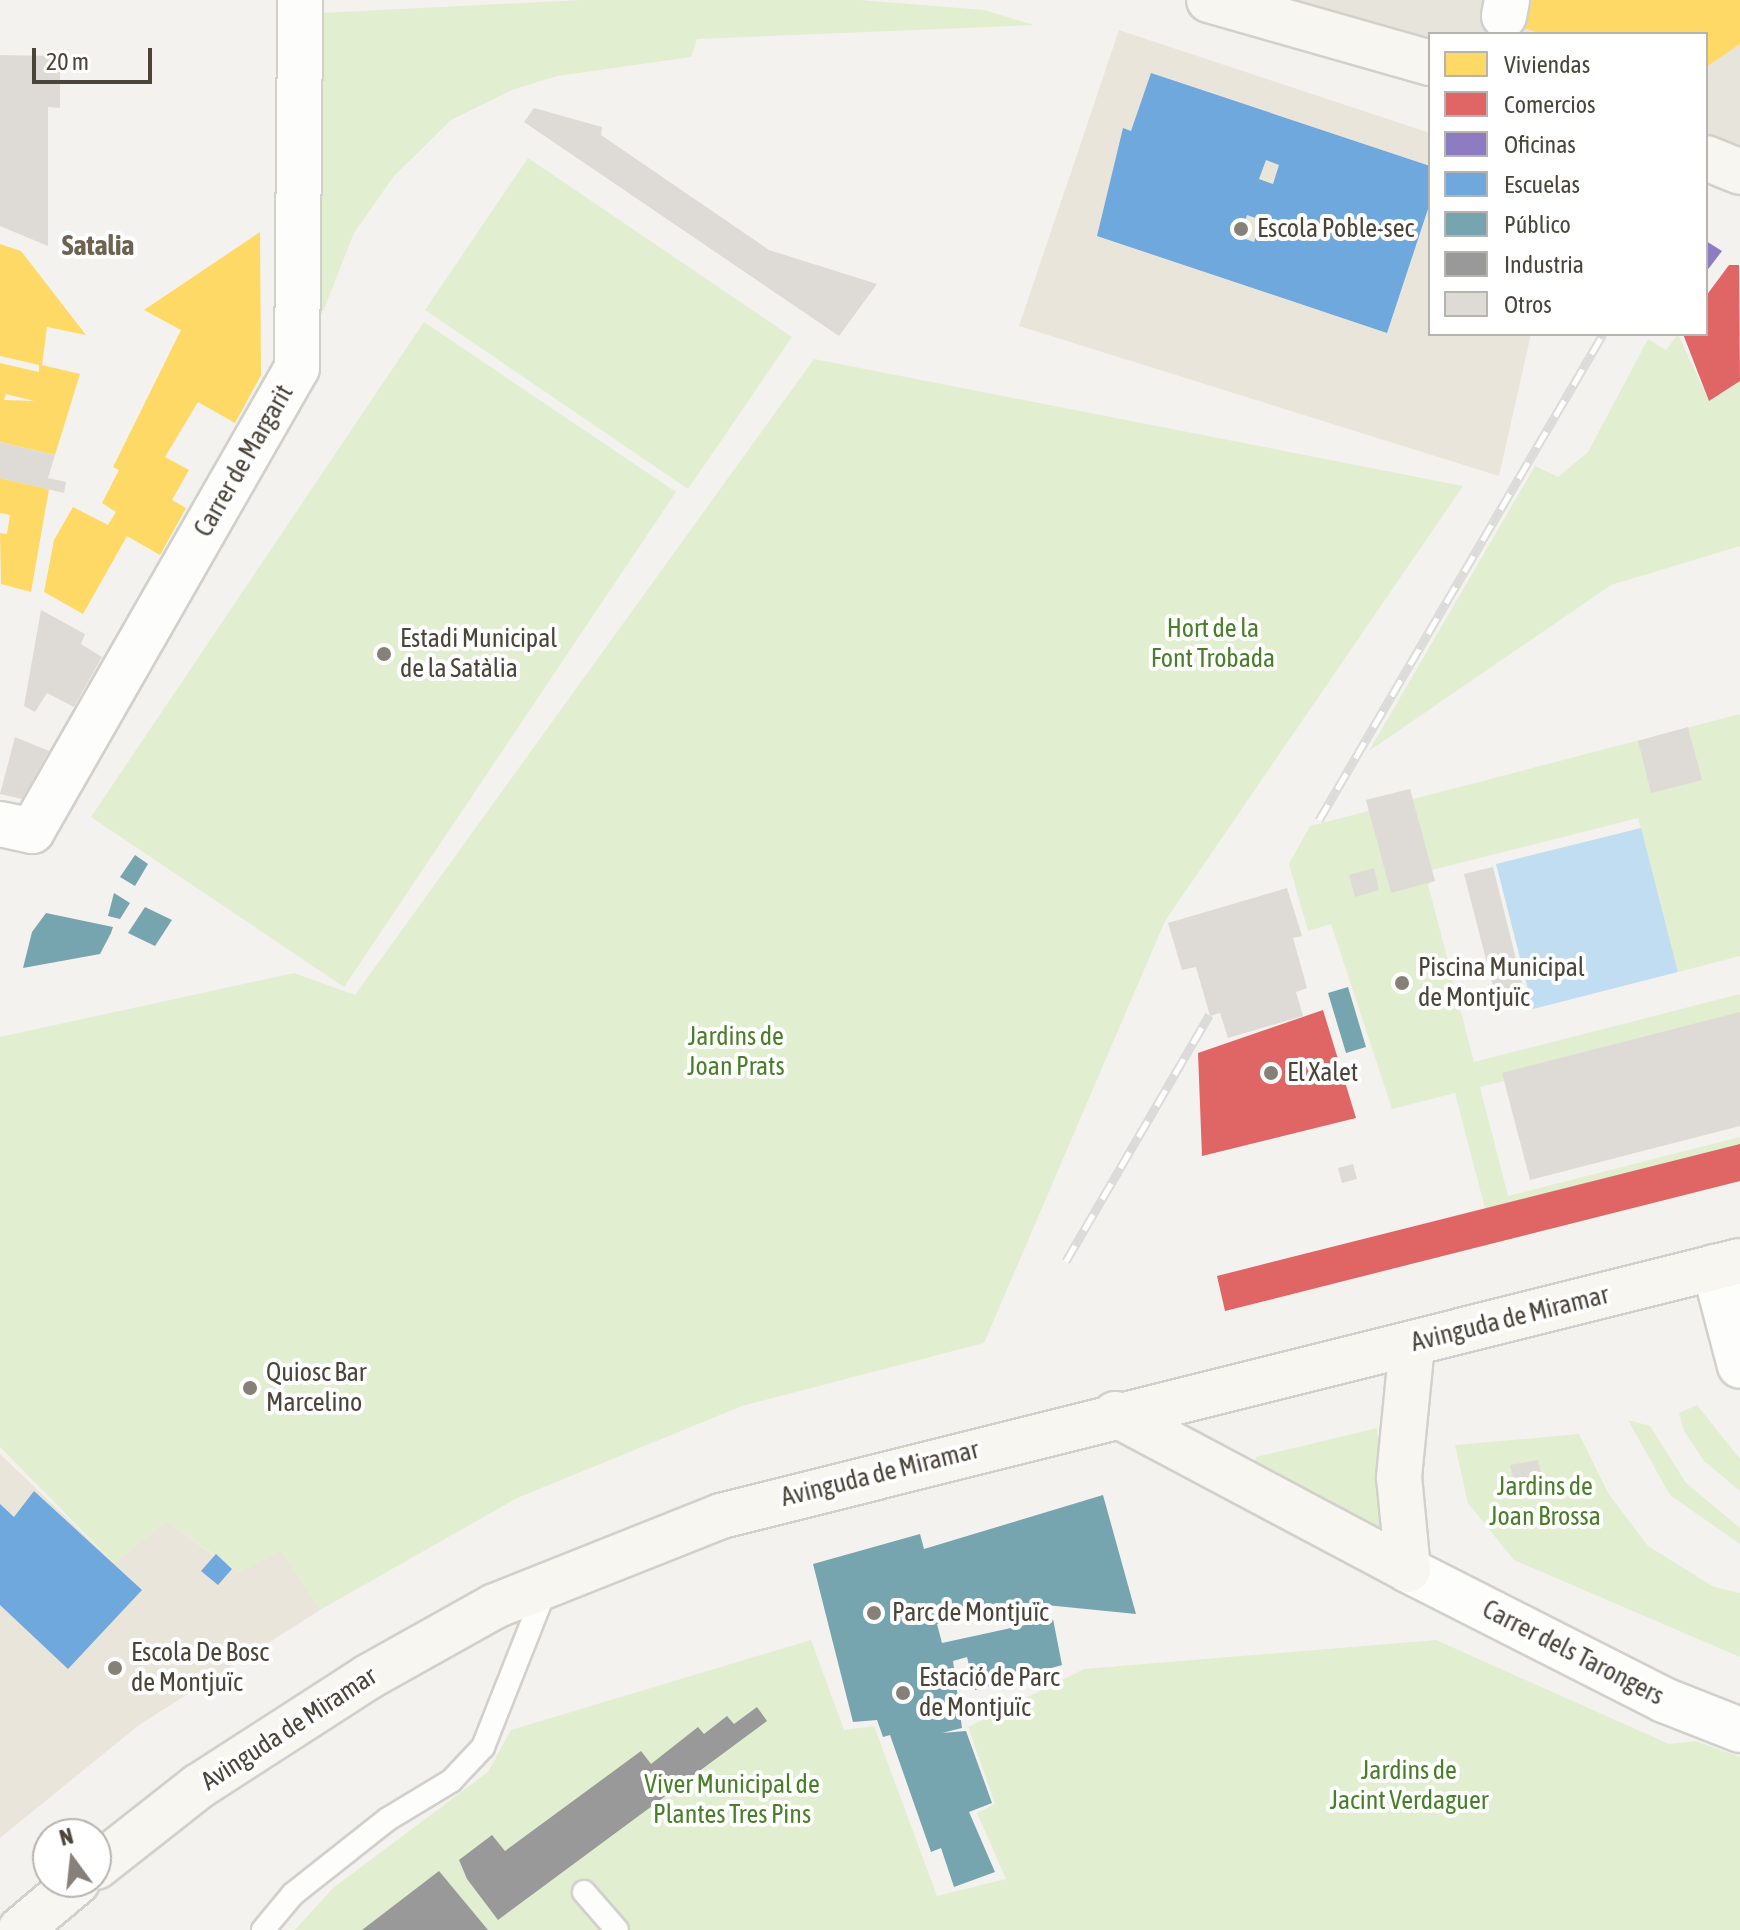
<!DOCTYPE html>
<meta charset="utf-8">
<style>
body{margin:0}
#map{position:relative;width:1740px;height:1930px;overflow:hidden;background:#f4f2ee;font-family:"Asap Condensed",sans-serif}
div>[style]{position:absolute}
[style*='--x']{left:calc(var(--x)*1px);top:calc(var(--y)*1px);width:calc(var(--w)*1px);rotate:calc(var(--a)*1deg)}
.residential>*{inset:0;background:#e7e4dc}
.education>*{inset:0;background:#eae5da}
.green>*{inset:0;background:#e1eecf}
.water>*{inset:0;background:#c0ddf1}
.homes>*{inset:0;background:#ffd966}
.shops>*{inset:0;background:#e06666}
.offices>*{inset:0;background:#8e7cc3}
.schools>*{inset:0;background:#6fa8dc}
.public>*{inset:0;background:#76a5af}
.industry>*{inset:0;background:#999}
.building>*{inset:0;background:#dedbd6}
.roads{filter:drop-shadow(2px 0 #d2d0cb) drop-shadow(-2px 0 #d2d0cb) drop-shadow(0 2px #d2d0cb) drop-shadow(0 -2px #d2d0cb)}
.lane>*{height:22px;margin:-11px;padding:0 11px;transform-origin:11px;border-radius:11px;background:#fdfdfc}
.street>*{height:44px;margin:-22px;padding:0 22px;transform-origin:22px;border-radius:22px;background:#fdfdfc}
.secondary>*{height:44px;margin:-22px;padding:0 22px;transform-origin:22px;border-radius:22px;background:#f7f6f1}
.rail>*{height:9px;margin-top:-4.5px;transform-origin:0;background:repeating-linear-gradient(90deg,#fff 0 18px,#dbdbda 0 36px);box-sizing:border-box;border-block:2px solid #dbdbda}
.dots>*{width:22px;height:22px;translate:-50% -50%;box-sizing:border-box;border:4px solid #fff;border-radius:50%}
span{translate:-50% -50%;white-space:nowrap;text-align:center;line-height:1.15;-webkit-text-stroke:8px #fff;paint-order:stroke}
.poi-label{font-size:26px;color:#4b4439}
.left{translate:0 -50%;text-align:left}
.street-label{font-size:26px;color:#4b4439}
.park-label{font-size:26px;color:#4a7f2a}
.neighbourhood-label{font-size:28px;color:#6e6250;font-weight:700}
.legend{position:absolute;left:1428px;top:32px;width:280px;height:304px;box-sizing:border-box;background:#fff;border:2px solid #b7b4b0;margin:0;padding:10px 14px;list-style:none;font-size:24px;color:#4b4439}
.legend li{display:flex;align-items:center;gap:16px;height:40px}
.legend b{width:40px;border:2px solid #b7b4b0}
.north{position:absolute;left:32px;top:1818px;width:80px;height:80px;box-sizing:border-box;background:#fff;border:2px solid #b7b4b0;border-radius:50%;rotate:345deg;font-size:22px;font-weight:700;line-height:32px;text-align:center;color:#4b4439}
.north::after{content:'';display:block;margin:auto;width:28px;height:36px;background:#868178;clip-path:polygon(50% 0,100% 100%,50% 72%,0 100%)}
.scale{position:absolute;left:32px;top:48px;width:120px;height:36px;box-sizing:border-box;border:4px solid #4b4439;border-top:0;padding-left:10px;font-size:24px;line-height:28px;white-space:nowrap;color:#4b4439;-webkit-text-stroke:6px #fff;paint-order:stroke}
</style>
<div id="map">
<div class="residential">
<i style="clip-path:polygon(1209px 0,1740px 0,1740px 172px,1706px 158px,1706px 34px,1430px 34px,1430px 63px)"></i>
</div>
<div class="education">
<i style="clip-path:polygon(1119px 30px,1430px 133px,1430px 334px,1531px 334px,1499px 476px,1019px 326px)"></i>
<i style="clip-path:polygon(0 1454px,114px 1563px,167px 1521px,232px 1569px,281px 1551px,320px 1610px,139px 1725px,0 1838px)"></i>
</div>
<div class="green">
<i style="clip-path:polygon(582px 0,860px 0,984px 10px,1034px 25px,697px 39px,691px 57px,557px 76px,512px 90px,451px 120px,394px 176px,354px 233px,320px 319px,322px 13px)"></i>
<i style="clip-path:polygon(528px 158px,792px 337px,688px 489px,425px 310px)"></i>
<i style="clip-path:polygon(424px 322px,676px 492px,344px 987px,91px 817px)"></i>
<i style="clip-path:polygon(1678px 334px,1709px 401px,1740px 381px,1740px 546px,1611px 585px,1369px 751px,1535px 466px,1558px 477px,1588px 452px,1648px 339px,1666px 350px)"></i>
<i style="clip-path:polygon(814px 359px,1463px 486px,1165px 921px,984px 1343px,742px 1406px,517px 1498px,320px 1610px,281px 1552px,239px 1573px,167px 1521px,114px 1563px,0 1447px,0 1037px,294px 973px,355px 995px)"></i>
<i style="clip-path:polygon(1740px 714px,1740px 956px,1678px 972px,1638px 818px,1432px 870px,1435px 881px,1428px 884px,1474px 1062px,1740px 994px,1740px 1022px,1480px 1087px,1508px 1196px,1740px 1137px,1740px 1181px,1494px 1243px,1455px 1093px,1392px 1109px,1331px 924px,1308px 931px,1289px 864px,1310px 826px,1369px 811px,1366px 800px,1410px 789px,1413px 799px)"></i>
<i style="clip-path:polygon(1697px 1405px,1740px 1459px,1740px 1491px,1704px 1461px,1684px 1431px,1679px 1413px)"></i>
<i style="clip-path:polygon(1628px 1420px,1650px 1426px,1686px 1483px,1740px 1528px,1740px 1544px,1670px 1495px)"></i>
<i style="clip-path:polygon(1377px 1428px,1385px 1524px,1377px 1530px,1251px 1474px,1256px 1457px)"></i>
<i style="clip-path:polygon(1579px 1434px,1608px 1493px,1648px 1546px,1714px 1587px,1740px 1593px,1740px 1657px,1514px 1560px,1468px 1503px,1455px 1445px)"></i>
<i style="clip-path:polygon(811px 1640px,844px 1730px,874px 1726px,937px 1896px,1006px 1879px,977px 1813px,995px 1804px,968px 1727px,1084px 1669px,1436px 1640px,1669px 1744px,1696px 1741px,1740px 1757px,1740px 1930px,295px 1930px,333px 1888px,488px 1772px,511px 1730px)"></i>
</div>
<div class="water">
<i style="clip-path:polygon(1641px 828px,1678px 972px,1533px 1009px,1496px 864px)"></i>
</div>
<div class="homes">
<i style="clip-path:polygon(1526px 0,1740px 0,1740px 44px,1706px 67px,1706px 34px,1542px 34px,1521px 27px)"></i>
<i style="clip-path:polygon(260px 232px,261px 375px,235px 423px,198px 402px,165px 457px,189px 470px,172px 500px,186px 508px,160px 555px,127px 536px,83px 614px,44px 592px,54px 540px,73px 507px,108px 525px,116px 512px,102px 503px,119px 470px,113px 467px,181px 330px,144px 310px)"></i>
<i style="clip-path:polygon(evenodd,0 244px,21px 251px,86px 335px,47px 327px,42px 365px,80px 374px,55px 455px,0 442px,0 363px,39px 372px,39px 365px,0 356px,0 244px,6px 394px,34px 401px,4px 400px,6px 394px)"></i>
<i style="clip-path:polygon(0 478px,49px 489px,31px 592px,1px 584px,0 533px,7px 534px,10px 515px,0 513px)"></i>
</div>
<div class="shops">
<i style="clip-path:polygon(1729px 265px,1739px 265px,1740px 381px,1709px 401px,1683px 334px,1706px 334px,1706px 296px)"></i>
<i style="clip-path:polygon(1323px 1010px,1356px 1118px,1202px 1156px,1198px 1053px)"></i>
<i style="clip-path:polygon(1740px 1144px,1740px 1181px,1225px 1311px,1217px 1276px)"></i>
</div>
<div class="offices">
<i style="clip-path:polygon(1706px 241px,1722px 251px,1706px 272px)"></i>
</div>
<div class="schools">
<i style="clip-path:polygon(evenodd,1151px 73px,1430px 166px,1430px 203px,1387px 333px,1097px 236px,1123px 128px,1131px 131px,1151px 73px,1266px 160px,1279px 165px,1273px 184px,1259px 179px,1266px 160px,1151px 73px,1247px 215px,1261px 220px,1254px 242px,1240px 237px,1247px 215px)"></i>
<i style="clip-path:polygon(34px 1491px,142px 1590px,68px 1669px,0 1605px,0 1504px,14px 1517px)"></i>
<i style="clip-path:polygon(216px 1554px,232px 1569px,218px 1585px,201px 1571px)"></i>
</div>
<div class="public">
<i style="clip-path:polygon(135px 855px,148px 864px,135px 886px,120px 877px)"></i>
<i style="clip-path:polygon(114px 893px,130px 903px,120px 919px,108px 916px)"></i>
<i style="clip-path:polygon(145px 907px,172px 920px,155px 946px,128px 933px)"></i>
<i style="clip-path:polygon(46px 913px,113px 927px,111px 933px,100px 954px,23px 968px,32px 932px)"></i>
<i style="clip-path:polygon(1348px 987px,1366px 1047px,1346px 1053px,1328px 993px)"></i>
<i style="clip-path:polygon(1103px 1495px,1136px 1614px,1026px 1603px,937px 1624px,942px 1643px,1053px 1619px,1062px 1665px,975px 1690px,967px 1657px,953px 1661px,962px 1728px,942px 1733px,966px 1731px,992px 1803px,969px 1812px,995px 1872px,954px 1887px,941px 1848px,931px 1852px,890px 1735px,883px 1737px,877px 1720px,853px 1722px,813px 1564px,920px 1534px,924px 1549px)"></i>
</div>
<div class="industry">
<i style="clip-path:polygon(757px 1707px,767px 1721px,498px 1920px,467px 1879px,459px 1860px,492px 1835px,505px 1851px,641px 1751px,651px 1764px,698px 1727px,704px 1734px,727px 1716px,734px 1724px)"></i>
<i style="clip-path:polygon(439px 1871px,488px 1930px,362px 1930px)"></i>
</div>
<div class="building">
<i style="clip-path:polygon(0 55px,60px 56px,60px 108px,48px 107px,48px 246px,0 226px)"></i>
<i style="clip-path:polygon(534px 108px,602px 127px,601px 135px,769px 250px,877px 284px,839px 336px,524px 122px)"></i>
<i style="clip-path:polygon(0 442px,55px 455px,48px 478px,66px 482px,64px 493px,0 478px)"></i>
<i style="clip-path:polygon(41px 610px,85px 634px,81px 644px,102px 657px,74px 707px,47px 693px,35px 712px,24px 706px)"></i>
<i style="clip-path:polygon(1688px 727px,1702px 780px,1651px 793px,1638px 741px)"></i>
<i style="clip-path:polygon(15px 737px,49px 751px,22px 799px,0 794px)"></i>
<i style="clip-path:polygon(1410px 789px,1435px 881px,1391px 893px,1366px 800px)"></i>
<i style="clip-path:polygon(1493px 867px,1524px 991px,1496px 998px,1464px 874px)"></i>
<i style="clip-path:polygon(1374px 868px,1379px 890px,1355px 897px,1349px 875px)"></i>
<i style="clip-path:polygon(1287px 888px,1302px 936px,1293px 938px,1307px 988px,1296px 992px,1303px 1016px,1228px 1038px,1220px 1013px,1210px 1016px,1196px 967px,1182px 970px,1168px 923px)"></i>
<i style="clip-path:polygon(1740px 1012px,1740px 1126px,1530px 1180px,1502px 1073px)"></i>
<i style="clip-path:polygon(1353px 1164px,1357px 1179px,1342px 1183px,1338px 1168px)"></i>
<i style="clip-path:polygon(1538px 1460px,1544px 1487px,1516px 1491px,1510px 1465px)"></i>
</div>
<div class="roads">
<div class="lane">
<i style="--x:584;--y:1892;--w:50;--a:49"></i>
<i style="--x:263;--y:1930;--w:47;--a:-50.2"></i>
<i style="--x:293;--y:1894;--w:121;--a:-38.3"></i>
<i style="--x:388;--y:1819;--w:74;--a:-31.1"></i>
<i style="--x:451;--y:1781;--w:47;--a:-46.7"></i>
<i style="--x:483;--y:1747;--w:174;--a:-68.4"></i>
</div>
<div class="street">
<i style="--x:1504;--y:16;--w:16;--a:-79"></i>
<i style="--x:0;--y:824;--w:33;--a:12"></i>
<i style="--x:32;--y:831;--w:533;--a:-60.22"></i>
<i style="--x:297;--y:368;--w:368;--a:-89.5"></i>
<i style="--x:1714;--y:1267;--w:102;--a:75.3"></i>
<i style="--x:1408;--y:1570;--w:287;--a:26.9"></i>
<i style="--x:1664;--y:1700;--w:82;--a:21.5"></i>
</div>
<div class="secondary">
<i style="--x:1209;--y:0;--w:230;--a:15.9"></i>
<i style="--x:1706;--y:158;--w:37;--a:22"></i>
<i style="--x:1115;--y:1414;--w:332;--a:28"></i>
<i style="--x:1408;--y:1570;--w:93;--a:-95.5"></i>
<i style="--x:1399;--y:1477;--w:133;--a:-84.4"></i>
<i style="--x:96;--y:1867;--w:131;--a:-38.2"></i>
<i style="--x:199;--y:1786;--w:201;--a:-32.8"></i>
<i style="--x:368;--y:1677;--w:145;--a:-29.2"></i>
<i style="--x:495;--y:1606;--w:243;--a:-21.7"></i>
<i style="--x:721;--y:1516;--w:1050;--a:-14.05"></i>
<i style="--x:20;--y:1930;--w:75;--a:-40.1"></i>
</div>
</div>
<div class="rail">
<i style="--x:1319;--y:820;--w:563;--a:-59.7"></i>
<i style="--x:1066;--y:1261;--w:285;--a:-59.8"></i>
</div>
<div class="dots">
<i style="left:1241px;top:229px;background:#868178"></i>
<i style="left:384px;top:654px;background:#868178"></i>
<i style="left:1402px;top:983px;background:#868178"></i>
<i style="left:1271px;top:1073px;background:#868178"></i>
<i style="left:250px;top:1388px;background:#868178"></i>
<i style="left:874px;top:1613px;background:#868178"></i>
<i style="left:115px;top:1668px;background:#868178"></i>
<i style="left:903px;top:1693px;background:#868178"></i>
</div>
<div class="poi-label">
<span class="left" style="left:1257px;top:229px">Escola Poble-sec</span>
<span class="left" style="left:400px;top:654px">Estadi Municipal<br>de la Satàlia</span>
<span class="left" style="left:1418px;top:983px">Piscina Municipal<br>de Montjuïc</span>
<span class="left" style="left:1287px;top:1073px">El Xalet</span>
<span class="left" style="left:266px;top:1388px">Quiosc Bar<br>Marcelino</span>
<span class="left" style="left:892px;top:1613px">Parc de Montjuïc</span>
<span class="left" style="left:131px;top:1668px">Escola De Bosc<br>de Montjuïc</span>
<span class="left" style="left:919px;top:1693px">Estació de Parc<br>de Montjuïc</span>
</div>
<div class="street-label">
<span style="left:244px;top:461px;rotate:-60deg">Carrer de Margarit</span>
<span style="left:1510px;top:1319px;rotate:-14deg">Avinguda de Miramar</span>
<span style="left:880px;top:1474px;rotate:-14deg">Avinguda de Miramar</span>
<span style="left:1573px;top:1653px;rotate:27deg">Carrer dels Tarongers</span>
<span style="left:289px;top:1729px;rotate:-33deg">Avinguda de Miramar</span>
</div>
<div class="park-label">
<span style="left:1213px;top:644px">Hort de la<br>Font Trobada</span>
<span style="left:736px;top:1052px">Jardins de<br>Joan Prats</span>
<span style="left:1545px;top:1502px">Jardins de<br>Joan Brossa</span>
<span style="left:1409px;top:1786px">Jardins de<br>Jacint Verdaguer</span>
<span style="left:732px;top:1800px">Viver Municipal de<br>Plantes Tres Pins</span>
</div>
<div class="neighbourhood-label">
<span style="left:98px;top:245px">Satalia</span>
</div>
<ul class="legend">
<li><b style="height:22px;background:#ffd966"></b>Viviendas</li>
<li><b style="height:22px;background:#e06666"></b>Comercios</li>
<li><b style="height:22px;background:#8e7cc3"></b>Oficinas</li>
<li><b style="height:22px;background:#6fa8dc"></b>Escuelas</li>
<li><b style="height:22px;background:#76a5af"></b>Público</li>
<li><b style="height:22px;background:#999"></b>Industria</li>
<li><b style="height:22px;background:#dedbd6"></b>Otros</li>
</ul>
<div class="north">N</div>
<div class="scale">20 m</div>
</div>
